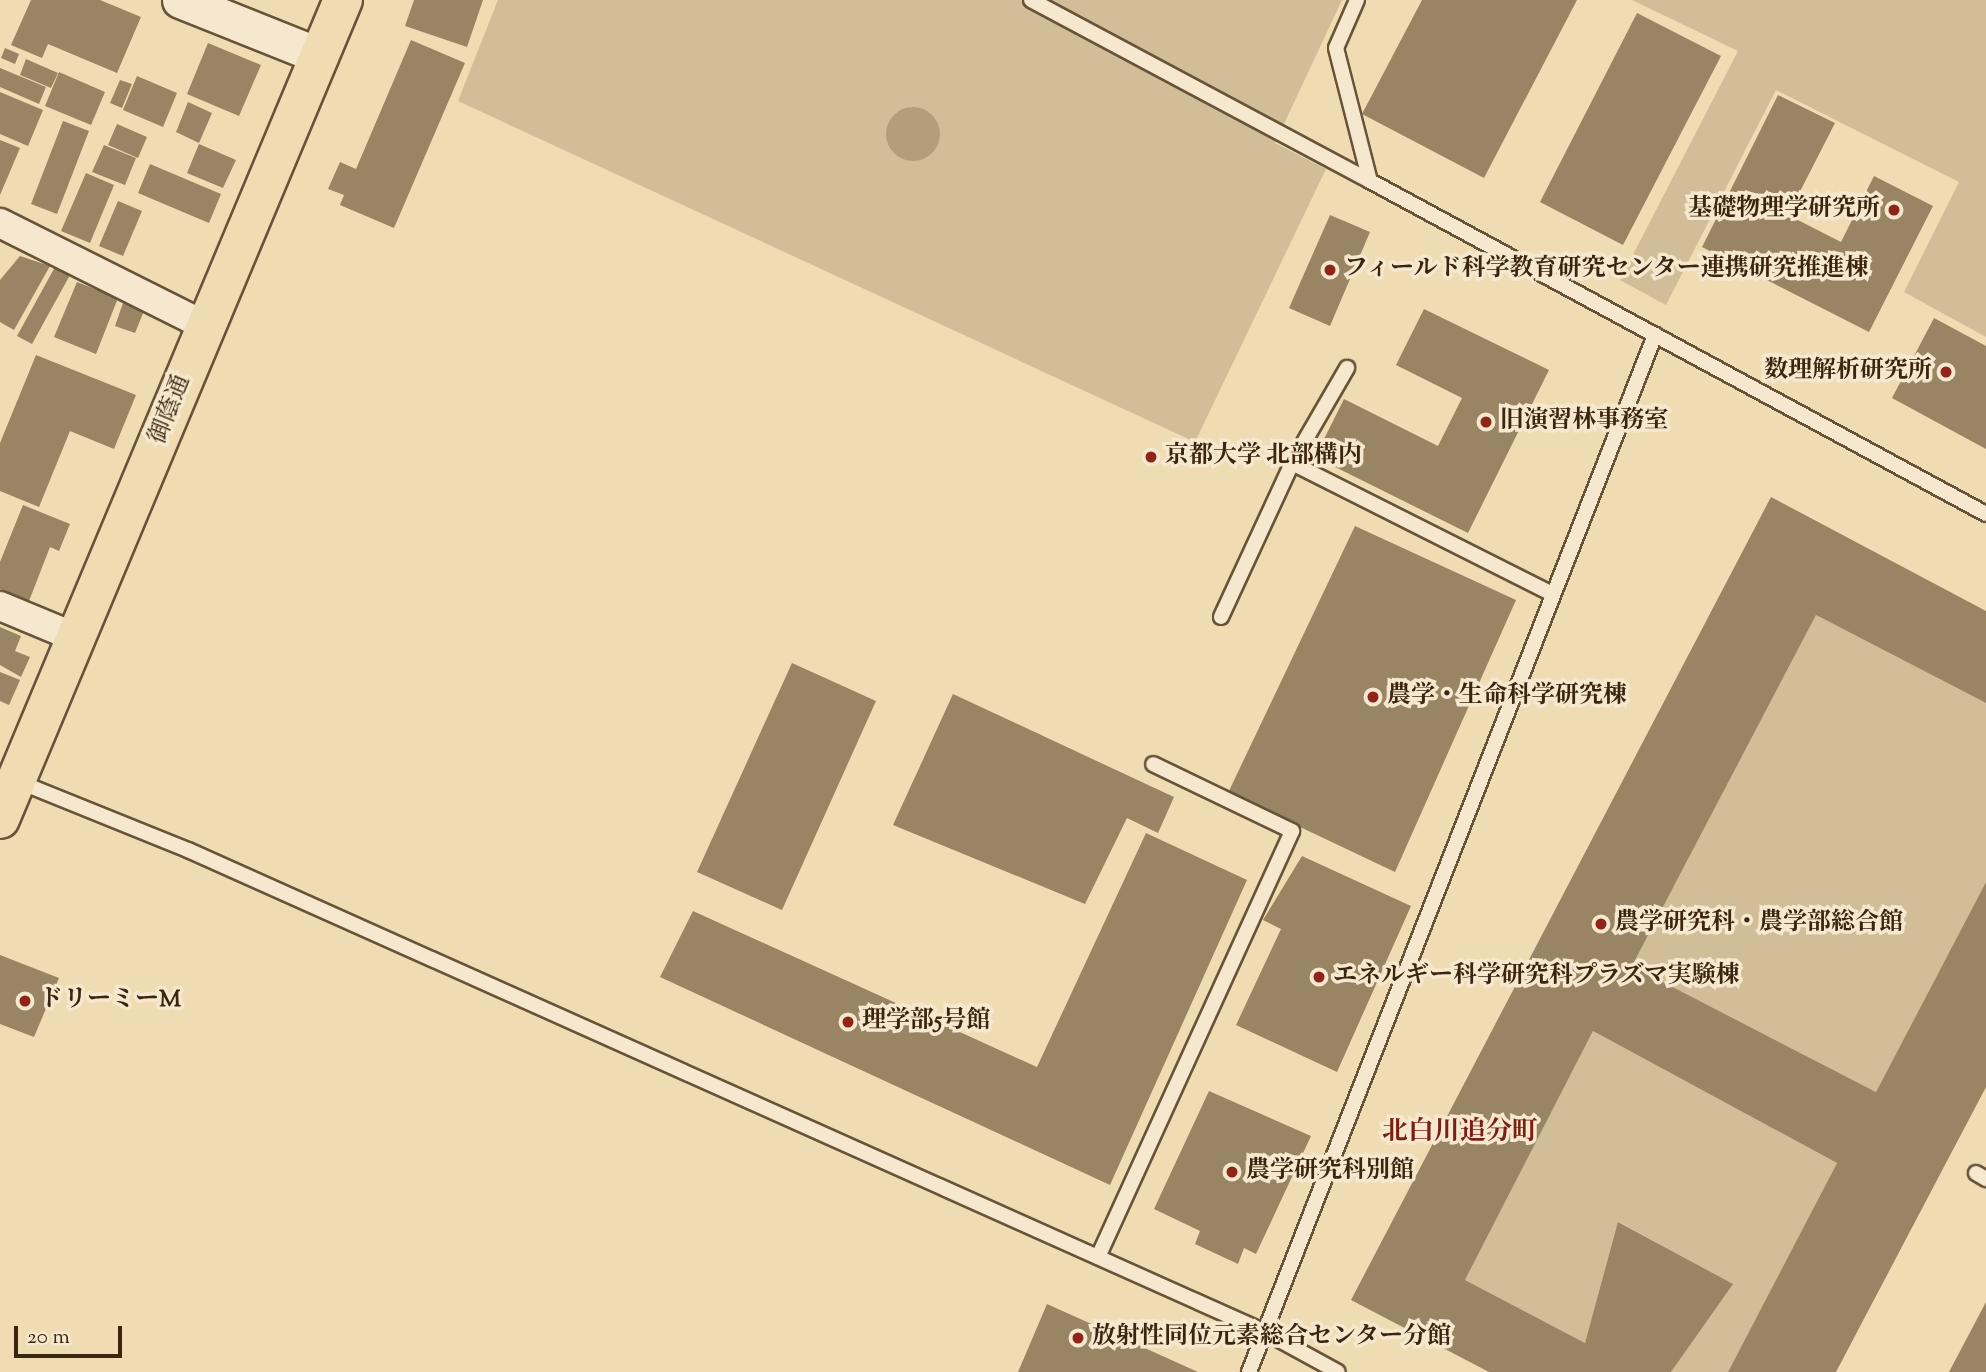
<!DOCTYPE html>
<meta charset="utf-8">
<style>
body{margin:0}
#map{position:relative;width:1986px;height:1372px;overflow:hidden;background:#efdcb3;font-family:"Sorts Mill Goudy","Noto Serif JP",serif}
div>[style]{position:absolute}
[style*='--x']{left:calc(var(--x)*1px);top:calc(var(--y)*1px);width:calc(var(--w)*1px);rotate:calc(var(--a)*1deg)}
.green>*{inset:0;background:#d1bd97}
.water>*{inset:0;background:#b29e7b}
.round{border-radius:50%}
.building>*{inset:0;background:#998464}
.roads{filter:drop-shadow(2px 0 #695338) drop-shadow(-2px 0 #695338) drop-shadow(0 2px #695338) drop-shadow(0 -2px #695338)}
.service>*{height:14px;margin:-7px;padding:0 7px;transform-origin:7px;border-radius:7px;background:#f5e8ce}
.minor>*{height:28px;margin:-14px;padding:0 14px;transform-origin:14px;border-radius:14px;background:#f5e8ce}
.tertiary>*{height:35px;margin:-17.5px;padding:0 17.5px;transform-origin:17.5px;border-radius:17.5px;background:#f5e8ce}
.primary>*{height:38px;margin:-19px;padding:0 19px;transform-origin:19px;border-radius:19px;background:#efdcb3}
.dots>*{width:19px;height:19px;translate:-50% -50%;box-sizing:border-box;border:4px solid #f5e8ce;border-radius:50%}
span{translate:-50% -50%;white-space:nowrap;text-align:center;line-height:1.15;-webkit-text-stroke:7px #f5e8ce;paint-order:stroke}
.poi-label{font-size:24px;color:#3c250f;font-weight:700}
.right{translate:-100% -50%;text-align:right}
.left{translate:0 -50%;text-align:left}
.street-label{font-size:24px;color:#3c250f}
.neighbourhood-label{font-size:26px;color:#7a1f14;font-weight:700}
.scale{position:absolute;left:14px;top:1326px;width:108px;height:32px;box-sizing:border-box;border:4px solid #3c250f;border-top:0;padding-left:9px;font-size:21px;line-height:24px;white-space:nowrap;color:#3c250f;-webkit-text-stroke:5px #f5e8ce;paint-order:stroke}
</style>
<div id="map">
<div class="green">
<i style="clip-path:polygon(498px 0,1342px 0,1275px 143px,1326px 169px,1195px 442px,458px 101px)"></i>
<i style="clip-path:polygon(1632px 0,1986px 0,1986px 337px,1904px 292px,1959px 182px,1776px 90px,1666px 305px,1620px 280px,1738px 51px)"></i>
<i style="clip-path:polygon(1816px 615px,1986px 703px,1986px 882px,1876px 1092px,1632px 966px)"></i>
<i style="clip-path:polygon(1593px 1031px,1837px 1163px,1728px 1372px,1671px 1372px,1732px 1284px,1619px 1222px,1585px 1343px,1465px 1280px)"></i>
</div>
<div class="water">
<i class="round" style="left:886px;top:107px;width:54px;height:54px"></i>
</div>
<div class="building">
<i style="clip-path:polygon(31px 0,100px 0,141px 17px,117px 73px,48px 44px,42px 58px,11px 45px)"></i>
<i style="clip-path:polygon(414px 0,483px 0,467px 47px,405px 26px)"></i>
<i style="clip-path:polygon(1422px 0,1577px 0,1484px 178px,1362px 114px)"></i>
<i style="clip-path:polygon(1637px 13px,1721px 56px,1623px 245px,1540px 202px)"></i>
<i style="clip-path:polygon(411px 40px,465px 63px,394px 228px,340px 205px,344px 195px,328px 189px,340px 162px,356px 169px)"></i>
<i style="clip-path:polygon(208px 43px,261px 65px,239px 116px,187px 94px)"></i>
<i style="clip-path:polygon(5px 48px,19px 54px,15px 64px,1px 58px)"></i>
<i style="clip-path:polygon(26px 59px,58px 73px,51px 88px,20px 75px)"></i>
<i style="clip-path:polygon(0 68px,46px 87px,39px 104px,0 87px)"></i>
<i style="clip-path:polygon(59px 72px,105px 92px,91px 125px,45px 106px)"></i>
<i style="clip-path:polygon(137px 76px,177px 93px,163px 127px,123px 110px)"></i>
<i style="clip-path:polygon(120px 80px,132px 84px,122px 108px,110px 103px)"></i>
<i style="clip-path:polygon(0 92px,43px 110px,28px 146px,0 134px)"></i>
<i style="clip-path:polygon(1778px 95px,1835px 123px,1788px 215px,1841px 242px,1874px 176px,1933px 206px,1869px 332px,1702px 247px)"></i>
<i style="clip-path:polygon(188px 102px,212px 113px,199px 143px,176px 132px)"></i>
<i style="clip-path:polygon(63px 121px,89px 131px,57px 214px,31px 204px)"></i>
<i style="clip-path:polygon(117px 124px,147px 137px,138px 158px,108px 145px)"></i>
<i style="clip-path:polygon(0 140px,20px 148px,0 195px)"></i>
<i style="clip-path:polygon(199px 144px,236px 160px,223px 188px,187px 173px)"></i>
<i style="clip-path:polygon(104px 145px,136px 158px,125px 185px,92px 172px)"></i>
<i style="clip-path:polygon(150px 164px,221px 194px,209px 223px,138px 193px)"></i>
<i style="clip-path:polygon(86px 173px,114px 185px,90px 243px,61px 231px)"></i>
<i style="clip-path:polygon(118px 201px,142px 211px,123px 256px,99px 246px)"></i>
<i style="clip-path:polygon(1330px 215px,1370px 232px,1330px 326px,1289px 308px)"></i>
<i style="clip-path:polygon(20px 256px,50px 266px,14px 330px,0 322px,0 280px)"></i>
<i style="clip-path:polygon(55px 267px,70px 275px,32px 344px,17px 336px)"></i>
<i style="clip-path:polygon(77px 282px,118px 298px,96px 354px,54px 337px)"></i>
<i style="clip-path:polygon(123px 303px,144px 311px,135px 333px,115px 326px)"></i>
<i style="clip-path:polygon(1424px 309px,1549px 370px,1468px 533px,1315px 457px,1344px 399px,1438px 446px,1462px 398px,1396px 365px)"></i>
<i style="clip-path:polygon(1934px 318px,1986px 346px,1986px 449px,1892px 398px)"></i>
<i style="clip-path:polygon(36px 355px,136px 395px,114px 449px,70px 431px,39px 507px,0 491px,0 443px)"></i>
<i style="clip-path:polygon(1771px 497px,1986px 611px,1986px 703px,1816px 615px,1632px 966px,1876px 1092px,1986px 882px,1986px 1087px,1836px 1372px,1728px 1372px,1837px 1163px,1593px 1031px,1465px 1280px,1585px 1343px,1618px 1222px,1733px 1284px,1671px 1372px,1489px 1372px,1351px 1300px)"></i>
<i style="clip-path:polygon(23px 505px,70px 524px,59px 551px,50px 547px,29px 601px,0 589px,0 562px)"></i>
<i style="clip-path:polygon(1355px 526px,1516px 600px,1395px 872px,1228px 793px)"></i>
<i style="clip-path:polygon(0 627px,21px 636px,15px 651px,30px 657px,21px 677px,0 665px)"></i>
<i style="clip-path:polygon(792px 663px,876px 701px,782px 910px,697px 872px)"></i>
<i style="clip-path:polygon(0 672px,20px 680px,9px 705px,0 701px)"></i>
<i style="clip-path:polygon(953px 694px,1174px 797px,1158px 833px,1127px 818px,1085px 904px,893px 825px)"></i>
<i style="clip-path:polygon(1146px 833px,1247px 880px,1110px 1185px,660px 977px,693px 911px,1037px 1067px)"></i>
<i style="clip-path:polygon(1302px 856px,1411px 906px,1337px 1072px,1236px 1025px,1281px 929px,1263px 920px)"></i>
<i style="clip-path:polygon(0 955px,59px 978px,34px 1037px,0 1024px)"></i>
<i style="clip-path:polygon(1209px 1091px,1311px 1136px,1256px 1254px,1244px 1248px,1238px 1264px,1195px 1244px,1200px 1231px,1154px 1209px)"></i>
<i style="clip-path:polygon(1986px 1302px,1986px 1372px,1949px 1372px)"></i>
<i style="clip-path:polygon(1047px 1304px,1198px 1372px,1018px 1372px)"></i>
</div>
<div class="roads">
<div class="service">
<i style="--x:1031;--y:0;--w:384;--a:28.1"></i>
<i style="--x:1357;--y:0;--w:52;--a:113.6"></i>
<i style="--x:1336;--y:48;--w:137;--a:75.7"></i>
<i style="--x:1370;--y:181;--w:700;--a:28.39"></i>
<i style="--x:1292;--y:463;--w:110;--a:-59.9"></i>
<i style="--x:1221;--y:617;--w:170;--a:-65.2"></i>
<i style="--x:1292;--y:463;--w:292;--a:26.7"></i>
<i style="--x:17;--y:781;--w:184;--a:22"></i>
<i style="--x:188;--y:850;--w:1178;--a:24.11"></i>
<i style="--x:1263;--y:1331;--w:85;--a:28.7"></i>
<i style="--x:1976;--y:1173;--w:12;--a:31"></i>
<i style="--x:1098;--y:1257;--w:468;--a:-65.5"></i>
<i style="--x:1292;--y:831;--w:154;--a:-154.3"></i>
<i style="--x:1249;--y:1372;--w:1114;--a:-68.62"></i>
</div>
<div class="minor">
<i style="--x:0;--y:223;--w:230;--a:26.6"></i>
<i style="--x:0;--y:606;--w:83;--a:22.6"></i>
</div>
<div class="tertiary">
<i style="--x:180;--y:0;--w:151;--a:21.8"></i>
</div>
<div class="primary">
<i style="--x:0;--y:819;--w:888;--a:-67.28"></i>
</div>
</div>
<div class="dots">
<i style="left:1894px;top:210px;background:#8f2418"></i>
<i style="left:1330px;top:270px;background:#8f2418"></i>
<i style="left:1946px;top:372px;background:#8f2418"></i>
<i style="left:1486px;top:422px;background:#8f2418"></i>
<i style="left:1151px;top:457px;background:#8f2418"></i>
<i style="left:1373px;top:697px;background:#8f2418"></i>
<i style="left:1601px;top:924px;background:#8f2418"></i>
<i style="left:1319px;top:977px;background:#8f2418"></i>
<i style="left:25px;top:1001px;background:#8f2418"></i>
<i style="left:848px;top:1022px;background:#8f2418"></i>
<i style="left:1232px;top:1172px;background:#8f2418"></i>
<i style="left:1078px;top:1338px;background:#8f2418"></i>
</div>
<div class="poi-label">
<span class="right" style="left:1880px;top:210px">基礎物理学研究所</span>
<span class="left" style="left:1344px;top:270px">フィールド科学教育研究センター連携研究推進棟</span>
<span class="right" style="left:1932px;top:372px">数理解析研究所</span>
<span class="left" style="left:1500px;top:422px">旧演習林事務室</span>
<span class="left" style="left:1165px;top:457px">京都大学 北部構内</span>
<span class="left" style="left:1387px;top:697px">農学・生命科学研究棟</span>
<span class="left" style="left:1615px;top:924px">農学研究科・農学部総合館</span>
<span class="left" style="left:1333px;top:977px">エネルギー科学研究科プラズマ実験棟</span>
<span class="left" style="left:39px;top:1001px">ドリーミーM</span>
<span class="left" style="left:862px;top:1022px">理学部5号館</span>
<span class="left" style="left:1246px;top:1172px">農学研究科別館</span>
<span class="left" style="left:1092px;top:1338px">放射性同位元素総合センター分館</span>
</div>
<div class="street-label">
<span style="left:171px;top:410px;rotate:-68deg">御蔭通</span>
</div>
<div class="neighbourhood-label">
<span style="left:1460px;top:1133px">北白川追分町</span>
</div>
<div class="scale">20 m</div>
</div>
